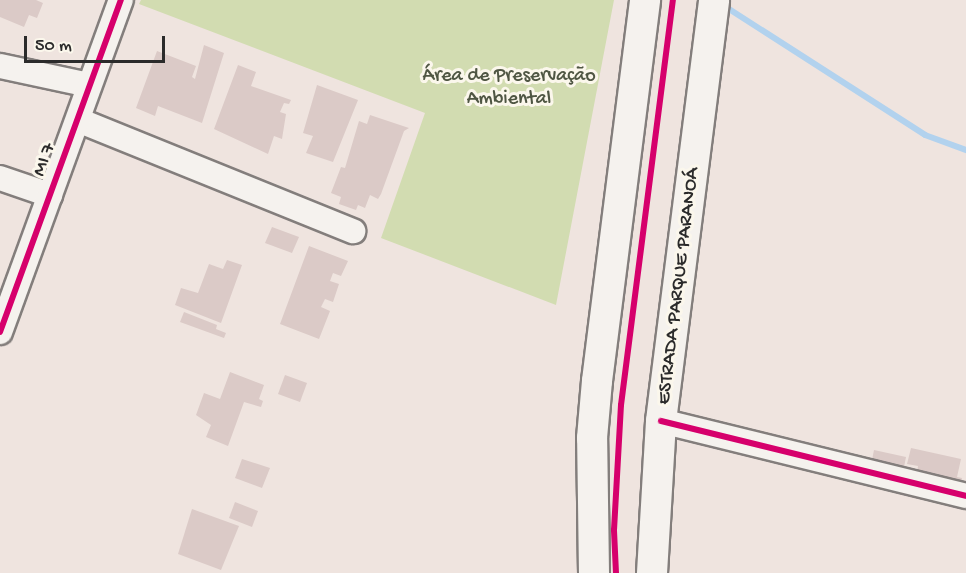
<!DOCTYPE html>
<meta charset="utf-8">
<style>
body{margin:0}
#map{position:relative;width:966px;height:573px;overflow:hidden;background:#efe4df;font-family:"Gochi Hand",sans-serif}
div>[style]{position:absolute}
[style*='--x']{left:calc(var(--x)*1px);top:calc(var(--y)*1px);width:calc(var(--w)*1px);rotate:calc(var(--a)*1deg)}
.green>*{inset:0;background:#d2dcb1}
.stream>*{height:6px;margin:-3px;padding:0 3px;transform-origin:3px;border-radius:3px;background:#b2d2ee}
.building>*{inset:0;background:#dbcac7}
.roads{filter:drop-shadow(2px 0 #837e7c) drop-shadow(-2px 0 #837e7c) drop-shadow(0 2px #837e7c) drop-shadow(0 -2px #837e7c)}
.minor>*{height:24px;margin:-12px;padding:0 12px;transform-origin:12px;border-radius:12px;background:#f5f2ee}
.major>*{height:30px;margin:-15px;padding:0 15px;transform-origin:15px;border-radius:15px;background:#f5f2ee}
.cycleway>*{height:6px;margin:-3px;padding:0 3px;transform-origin:3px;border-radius:3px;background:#d6006c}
span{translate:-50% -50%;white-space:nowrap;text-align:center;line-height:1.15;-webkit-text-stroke:6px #fbf7ec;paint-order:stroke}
.park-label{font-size:20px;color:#4f5643}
.street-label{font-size:20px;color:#2b2b2b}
.scale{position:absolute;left:24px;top:36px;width:141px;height:27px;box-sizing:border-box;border:3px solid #2b2b2b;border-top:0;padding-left:8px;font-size:18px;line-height:21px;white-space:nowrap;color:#2b2b2b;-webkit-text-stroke:4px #fbf7ec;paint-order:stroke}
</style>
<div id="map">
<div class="green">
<i style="clip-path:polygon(141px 0,614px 0,556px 305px,381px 238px,425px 113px,139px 4px)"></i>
</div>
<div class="stream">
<i style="--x:729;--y:9;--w:233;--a:32.7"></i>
<i style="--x:925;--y:135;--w:44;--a:20.1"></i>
</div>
<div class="building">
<i style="clip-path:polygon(0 0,36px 0,43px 3px,37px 18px,29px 15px,24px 27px,0 17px)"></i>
<i style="clip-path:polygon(204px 45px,224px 53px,202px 123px,158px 106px,155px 116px,136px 108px,157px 51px,196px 66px,192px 77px,195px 79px)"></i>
<i style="clip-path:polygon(238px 65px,256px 72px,251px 86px,291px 100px,289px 104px,284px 103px,280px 112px,286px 114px,282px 139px,274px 136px,268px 154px,214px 129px)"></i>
<i style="clip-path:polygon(317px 85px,358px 100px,333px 162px,306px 153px,313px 136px,303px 133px)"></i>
<i style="clip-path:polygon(370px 115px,409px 128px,404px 131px,381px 194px,378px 199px,370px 195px,365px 208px,358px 205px,356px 210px,339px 204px,341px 197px,331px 193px,341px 167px,345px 168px,359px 121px,367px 124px)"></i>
<i style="clip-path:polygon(272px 227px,299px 237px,292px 253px,265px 243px)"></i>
<i style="clip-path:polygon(309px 246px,348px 261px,341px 276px,333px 273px,330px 281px,339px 284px,333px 302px,325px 299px,321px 307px,330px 311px,319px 339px,280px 324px)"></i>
<i style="clip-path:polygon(227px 260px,242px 265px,221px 323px,175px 305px,181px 288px,198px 293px,209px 264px,223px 269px)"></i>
<i style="clip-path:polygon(184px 312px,217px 325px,216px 329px,226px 333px,224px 338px,180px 322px)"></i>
<i style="clip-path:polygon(230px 372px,264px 385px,259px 399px,263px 401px,261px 407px,244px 402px,228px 446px,206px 437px,211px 425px,196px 415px,204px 393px,220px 399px)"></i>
<i style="clip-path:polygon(285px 375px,307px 383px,300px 402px,278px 394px)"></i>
<i style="clip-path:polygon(911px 448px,961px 459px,957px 477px,962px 478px,960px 485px,917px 472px,918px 466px,907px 464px)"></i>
<i style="clip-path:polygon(874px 450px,906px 457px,904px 467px,872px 460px)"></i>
<i style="clip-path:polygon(242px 459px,270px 468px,262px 488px,235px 478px)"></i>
<i style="clip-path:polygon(235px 502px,258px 511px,252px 527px,229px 518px)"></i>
<i style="clip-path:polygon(192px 509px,239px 526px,221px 570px,178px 554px)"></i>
</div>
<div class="roads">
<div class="minor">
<i style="--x:0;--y:66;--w:91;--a:12.1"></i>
<i style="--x:78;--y:120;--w:297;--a:22"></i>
<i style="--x:0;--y:178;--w:53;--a:18.8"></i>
<i style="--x:0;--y:332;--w:353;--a:-70"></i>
<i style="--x:661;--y:421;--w:314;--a:13.8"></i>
</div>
<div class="major">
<i style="--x:594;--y:573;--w:135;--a:-90.8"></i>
<i style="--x:592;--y:438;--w:57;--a:-85"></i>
<i style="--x:597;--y:381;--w:384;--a:-82.8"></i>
<i style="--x:652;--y:573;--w:152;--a:-86.6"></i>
<i style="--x:661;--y:421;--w:424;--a:-82.8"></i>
</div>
</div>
<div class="cycleway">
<i style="--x:0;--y:332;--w:353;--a:-70"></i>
<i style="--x:661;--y:421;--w:314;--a:13.8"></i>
<i style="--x:616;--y:573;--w:43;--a:-92.7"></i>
<i style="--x:614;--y:530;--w:125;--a:-86.8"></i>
<i style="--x:621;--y:405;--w:408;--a:-82.7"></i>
</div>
<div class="park-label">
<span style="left:509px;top:88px">Área de Preservação<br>Ambiental</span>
</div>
<div class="street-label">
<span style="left:45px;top:160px;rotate:-70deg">MI 7</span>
<span style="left:679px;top:286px;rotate:-83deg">ESTRADA PARQUE PARANOÁ</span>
</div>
<div class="scale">50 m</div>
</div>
